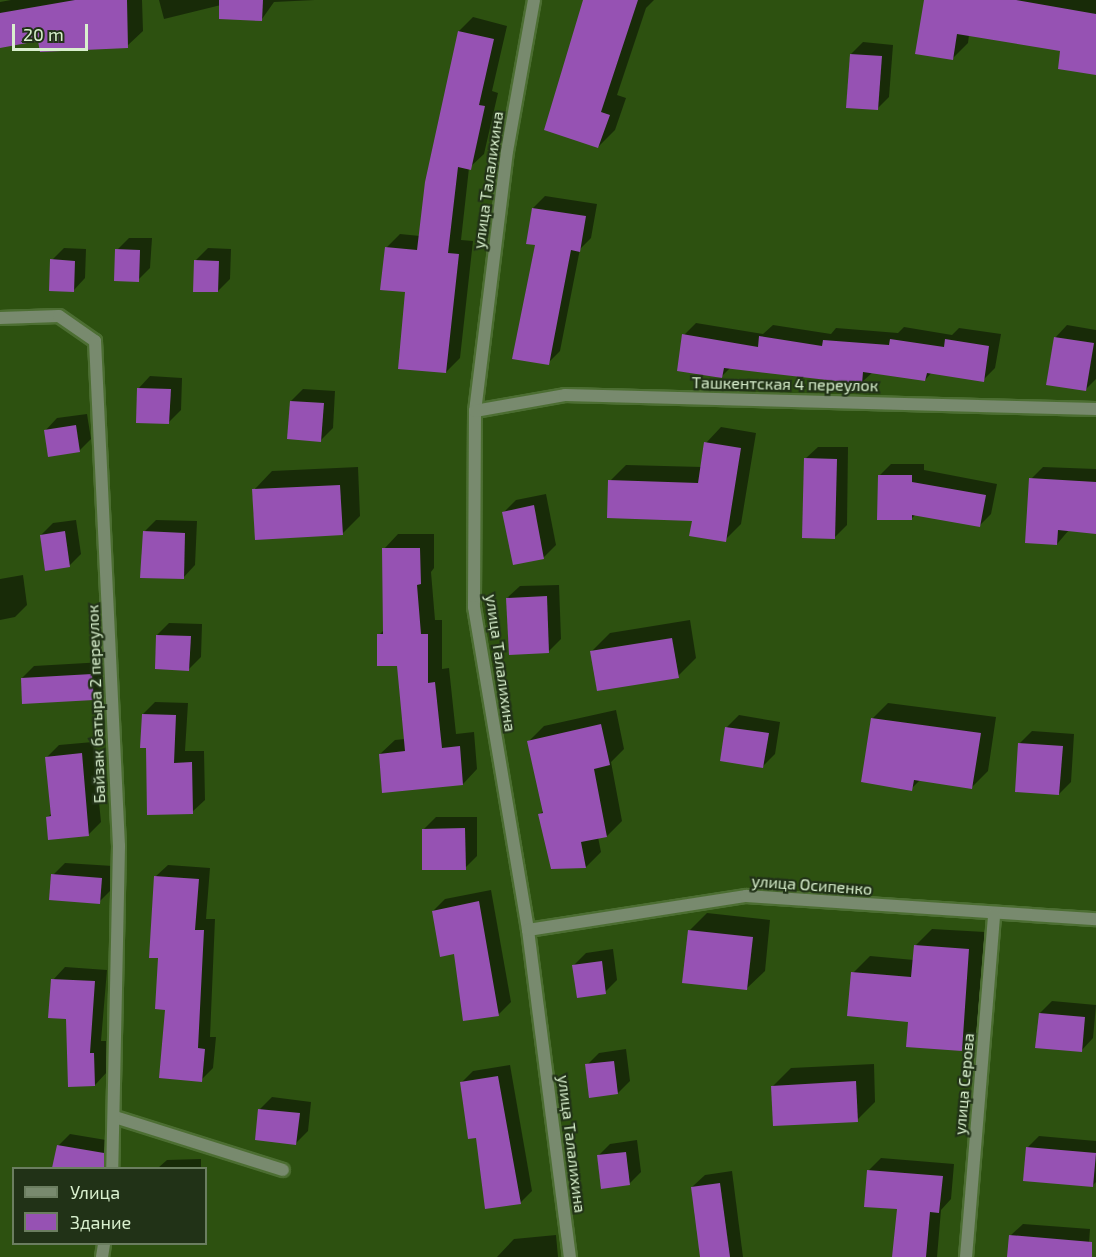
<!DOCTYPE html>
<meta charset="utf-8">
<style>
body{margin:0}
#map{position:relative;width:1096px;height:1257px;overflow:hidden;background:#2d5110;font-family:"Exo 2",sans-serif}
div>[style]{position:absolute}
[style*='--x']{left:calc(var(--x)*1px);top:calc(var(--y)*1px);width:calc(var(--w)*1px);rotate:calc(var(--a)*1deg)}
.shadow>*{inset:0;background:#0007}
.building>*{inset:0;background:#9652b3}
.roads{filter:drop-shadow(2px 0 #4c6e32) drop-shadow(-2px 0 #4c6e32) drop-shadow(0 2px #4c6e32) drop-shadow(0 -2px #4c6e32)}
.lane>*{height:12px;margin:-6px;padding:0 6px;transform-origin:6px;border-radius:6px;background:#788a6e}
.street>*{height:12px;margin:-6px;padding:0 6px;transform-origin:6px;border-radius:6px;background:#788a6e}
span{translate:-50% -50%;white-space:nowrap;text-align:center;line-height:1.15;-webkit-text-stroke:4.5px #213217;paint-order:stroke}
.street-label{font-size:16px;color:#d9f0ce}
.legend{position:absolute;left:12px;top:1167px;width:195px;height:78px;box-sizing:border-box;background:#213217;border:2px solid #6b7e60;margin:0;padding:8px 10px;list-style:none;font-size:18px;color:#d9f0ce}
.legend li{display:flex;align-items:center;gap:12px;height:30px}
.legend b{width:30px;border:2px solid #6b7e60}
.scale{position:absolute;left:12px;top:24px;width:76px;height:27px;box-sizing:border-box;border:3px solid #d9f0ce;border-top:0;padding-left:8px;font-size:18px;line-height:21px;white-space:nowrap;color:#d9f0ce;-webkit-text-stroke:4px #213217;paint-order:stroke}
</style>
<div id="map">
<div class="shadow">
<i style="clip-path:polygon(11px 0,142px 0,143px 31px,127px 46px,39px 39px,0 47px,0 2px)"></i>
<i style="clip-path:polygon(159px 0,315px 0,274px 2px,262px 19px,221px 5px,164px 19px)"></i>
<i style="clip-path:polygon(585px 0,654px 0,646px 8px,617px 95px,626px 98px,615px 130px,598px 147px)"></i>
<i style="clip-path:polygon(925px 0,1096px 0,1096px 73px,1062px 49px,969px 35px,968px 43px,952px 59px)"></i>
<i style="clip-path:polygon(473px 17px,507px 26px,492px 91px,498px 93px,484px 154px,469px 168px,461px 240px,473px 241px,460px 358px,446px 372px,386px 248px,400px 234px,420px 236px,459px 31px)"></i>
<i style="clip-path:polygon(863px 42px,893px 45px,889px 97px,877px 109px,851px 54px)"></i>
<i style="clip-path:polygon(545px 196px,597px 204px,591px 238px,580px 249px,560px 351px,548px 363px,533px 208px)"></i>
<i style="clip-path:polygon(129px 238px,152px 238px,150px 268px,138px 280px,117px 250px)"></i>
<i style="clip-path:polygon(64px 248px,86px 249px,85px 278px,73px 291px,52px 260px)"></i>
<i style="clip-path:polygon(208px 248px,231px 249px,230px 279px,218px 291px,196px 260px)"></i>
<i style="clip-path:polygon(696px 323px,763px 334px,773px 325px,831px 334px,836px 328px,898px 333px,904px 327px,952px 335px,959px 328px,1001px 334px,995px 368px,983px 380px,932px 372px,925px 380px,873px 372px,862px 382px,731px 367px,722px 376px,684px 335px)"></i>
<i style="clip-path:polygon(1067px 325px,1096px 330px,1096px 379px,1085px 390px,1055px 338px)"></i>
<i style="clip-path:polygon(150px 376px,182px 378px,181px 410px,169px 422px,138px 389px)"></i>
<i style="clip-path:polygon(303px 389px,335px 391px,333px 428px,321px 440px,291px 401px)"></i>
<i style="clip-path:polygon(87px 414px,91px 439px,79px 451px,45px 431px,57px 418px)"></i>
<i style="clip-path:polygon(721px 427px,756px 433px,741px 524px,725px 540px,693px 519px,610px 481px,626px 465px,702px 467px,706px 443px)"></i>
<i style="clip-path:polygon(818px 447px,848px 447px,847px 525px,835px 537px,805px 459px)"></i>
<i style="clip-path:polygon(891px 464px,924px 464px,924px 470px,997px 484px,991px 514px,979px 526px,916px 514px,911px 519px,879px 476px)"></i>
<i style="clip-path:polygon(358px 467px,360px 516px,342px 534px,254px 490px,272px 471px)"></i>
<i style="clip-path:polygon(1043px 467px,1096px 469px,1096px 532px,1069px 530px,1057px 544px,1031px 479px)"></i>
<i style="clip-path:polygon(546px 494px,556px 545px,544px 557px,514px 563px,504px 512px,516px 500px)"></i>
<i style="clip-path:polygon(76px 520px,81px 554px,69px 566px,41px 535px,53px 523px)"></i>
<i style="clip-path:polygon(156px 520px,197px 521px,195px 565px,183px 578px,144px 532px)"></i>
<i style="clip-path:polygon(398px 534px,434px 534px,434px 568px,431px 572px,435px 620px,442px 620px,442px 669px,449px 668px,456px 734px,474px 732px,477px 769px,463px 784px,380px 754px,395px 740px,405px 739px,399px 665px,379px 635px,384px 630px,384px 549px)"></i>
<i style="clip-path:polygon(23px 575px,27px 605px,15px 617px,0 620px,0 579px)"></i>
<i style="clip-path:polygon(559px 585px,561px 639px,549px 651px,507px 598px,520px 586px)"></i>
<i style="clip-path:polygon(690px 620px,696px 658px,678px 676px,592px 651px,610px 633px)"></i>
<i style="clip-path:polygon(169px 623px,202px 624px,201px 657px,189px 669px,157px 635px)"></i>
<i style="clip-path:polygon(104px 662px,105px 686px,93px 699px,22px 678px,34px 666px)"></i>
<i style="clip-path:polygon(155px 702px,188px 703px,185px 751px,204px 751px,205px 800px,192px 812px,148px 747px,143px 714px)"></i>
<i style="clip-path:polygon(888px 703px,996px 717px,988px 771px,972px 787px,921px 779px,911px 789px,872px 719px)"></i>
<i style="clip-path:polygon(616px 710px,624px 749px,611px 762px,622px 821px,607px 836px,598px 837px,601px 852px,586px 867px,539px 815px,544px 810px,529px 741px,544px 726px)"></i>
<i style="clip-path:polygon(739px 715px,780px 722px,775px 754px,763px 766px,727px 727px)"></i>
<i style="clip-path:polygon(1032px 731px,1074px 734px,1071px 782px,1059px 794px,1019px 744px)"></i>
<i style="clip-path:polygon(93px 742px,101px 822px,88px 835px,48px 817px,52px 813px,47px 757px,59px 745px)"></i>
<i style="clip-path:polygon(436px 817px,477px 817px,477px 856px,465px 868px,423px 830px)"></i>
<i style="clip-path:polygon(65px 863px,113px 866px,111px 890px,99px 902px,53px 875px)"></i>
<i style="clip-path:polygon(168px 865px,210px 868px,206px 919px,215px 919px,210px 1037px,216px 1037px,213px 1068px,201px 1080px,167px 1008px,155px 877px)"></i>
<i style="clip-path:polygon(491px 890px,511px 1002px,499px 1014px,455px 952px,433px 911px,445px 899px)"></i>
<i style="clip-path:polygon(707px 913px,770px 920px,765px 971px,746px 989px,689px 931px)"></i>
<i style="clip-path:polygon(932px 929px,985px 932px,978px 1032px,961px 1049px,910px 1020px,853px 973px,870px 956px,914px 960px,915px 946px)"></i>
<i style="clip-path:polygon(613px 949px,617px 980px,605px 992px,574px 965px,586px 953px)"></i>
<i style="clip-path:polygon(65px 967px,107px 970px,101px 1041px,106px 1041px,107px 1072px,95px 1085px,53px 980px)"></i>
<i style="clip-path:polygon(1052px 1001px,1096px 1005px,1093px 1038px,1081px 1051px,1040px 1013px)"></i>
<i style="clip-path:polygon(626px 1049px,630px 1081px,618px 1093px,587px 1065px,599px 1053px)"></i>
<i style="clip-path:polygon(874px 1064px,875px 1102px,857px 1120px,773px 1086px,791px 1068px)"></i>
<i style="clip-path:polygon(510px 1065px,532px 1191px,520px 1203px,461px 1083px,473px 1071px)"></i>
<i style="clip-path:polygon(272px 1097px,311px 1102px,308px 1131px,296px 1143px,260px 1109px)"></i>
<i style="clip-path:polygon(70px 1134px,106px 1140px,101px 1168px,54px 1168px,58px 1146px)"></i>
<i style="clip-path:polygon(1039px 1136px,1096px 1141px,1096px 1182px,1092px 1186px,1027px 1148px)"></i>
<i style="clip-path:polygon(637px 1140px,641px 1172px,629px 1184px,598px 1156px,610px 1144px)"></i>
<i style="clip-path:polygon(881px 1158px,954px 1164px,951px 1199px,941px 1210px,937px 1257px,894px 1257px,898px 1208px,869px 1170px)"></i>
<i style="clip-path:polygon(201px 1159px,201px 1168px,158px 1168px,167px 1160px)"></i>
<i style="clip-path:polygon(732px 1171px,743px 1257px,701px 1257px,692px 1187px,705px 1175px)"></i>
<i style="clip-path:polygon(1023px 1224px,1090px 1229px,1088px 1257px,1009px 1257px,1010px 1236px)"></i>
<i style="clip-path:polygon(556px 1235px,558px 1257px,497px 1257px,514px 1239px)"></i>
</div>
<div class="building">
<i style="clip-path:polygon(75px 0,127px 0,128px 48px,40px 52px,38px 41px,0 48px,0 13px)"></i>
<i style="clip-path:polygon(219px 0,263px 0,262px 21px,219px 19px)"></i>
<i style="clip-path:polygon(583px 0,638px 0,601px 112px,610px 115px,598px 148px,544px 130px)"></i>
<i style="clip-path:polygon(924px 0,1016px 0,1096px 14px,1096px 75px,1058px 69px,1060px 51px,957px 34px,953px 60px,915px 54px)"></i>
<i style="clip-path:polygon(458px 31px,494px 39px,479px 105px,485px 106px,471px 170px,458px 167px,448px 253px,459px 254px,446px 373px,398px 369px,405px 292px,380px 290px,385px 247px,417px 250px,425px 182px)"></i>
<i style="clip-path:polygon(850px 54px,882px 56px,878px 110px,846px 108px)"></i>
<i style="clip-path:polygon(532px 208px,586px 216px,580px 252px,571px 250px,549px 365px,512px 359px,535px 245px,526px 244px)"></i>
<i style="clip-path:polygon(115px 249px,140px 250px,139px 282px,114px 281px)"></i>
<i style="clip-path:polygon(50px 259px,75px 261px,74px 292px,49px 291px)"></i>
<i style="clip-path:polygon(194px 260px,219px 261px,218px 292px,193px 292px)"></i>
<i style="clip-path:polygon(682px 334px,758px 347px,759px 336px,822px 346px,823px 340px,889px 345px,890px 339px,944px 347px,945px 339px,989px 346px,984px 382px,927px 373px,925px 381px,863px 372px,862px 384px,724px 368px,722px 378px,677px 371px)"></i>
<i style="clip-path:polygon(1054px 337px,1094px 343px,1086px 391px,1046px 385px)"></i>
<i style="clip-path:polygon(137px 388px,171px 389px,169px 424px,136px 423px)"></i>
<i style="clip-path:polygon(290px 401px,324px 403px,321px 442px,287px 439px)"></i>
<i style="clip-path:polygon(76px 425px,80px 452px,48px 457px,44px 430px)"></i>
<i style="clip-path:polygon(704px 442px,741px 448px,726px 542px,689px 536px,692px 521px,607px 518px,608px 480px,698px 483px)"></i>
<i style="clip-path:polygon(804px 458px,837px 459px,835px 539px,802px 538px)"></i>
<i style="clip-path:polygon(878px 475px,912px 475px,912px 482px,986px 495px,980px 527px,912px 515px,912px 520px,877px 520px)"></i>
<i style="clip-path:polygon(1029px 478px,1096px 482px,1096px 534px,1058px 530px,1057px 545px,1025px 543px)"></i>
<i style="clip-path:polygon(340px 485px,343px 535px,255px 540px,252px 489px)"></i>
<i style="clip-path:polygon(534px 505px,544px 559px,513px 565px,502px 512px)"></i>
<i style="clip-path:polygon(65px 531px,70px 567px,45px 571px,40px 535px)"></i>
<i style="clip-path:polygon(143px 531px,185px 533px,184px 579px,140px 578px)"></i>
<i style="clip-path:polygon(382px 548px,420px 548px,421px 584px,417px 585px,421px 634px,428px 634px,428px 683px,435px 682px,442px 748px,460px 746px,463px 785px,382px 793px,379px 754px,405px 751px,397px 666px,377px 666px,377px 634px,383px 634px)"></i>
<i style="clip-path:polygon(547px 596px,549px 653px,509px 655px,506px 598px)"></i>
<i style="clip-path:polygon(156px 635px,191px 636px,189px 671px,155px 669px)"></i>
<i style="clip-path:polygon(672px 638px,679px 678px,597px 691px,590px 651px)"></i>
<i style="clip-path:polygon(92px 674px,94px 700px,22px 704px,21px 678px)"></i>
<i style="clip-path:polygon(142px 714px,176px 715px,174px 763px,192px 762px,193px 814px,147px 815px,146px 748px,140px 748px)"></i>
<i style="clip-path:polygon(871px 718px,981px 733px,972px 789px,914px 780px,912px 791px,861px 782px)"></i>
<i style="clip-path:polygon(601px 724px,610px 765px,594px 769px,607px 837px,581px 842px,586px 868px,551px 869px,538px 814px,543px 813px,527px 741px)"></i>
<i style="clip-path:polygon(725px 727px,769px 733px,763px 768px,720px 761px)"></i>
<i style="clip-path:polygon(1018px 743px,1063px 746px,1059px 795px,1015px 792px)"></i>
<i style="clip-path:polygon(82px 753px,89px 836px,48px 840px,46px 817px,51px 816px,45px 757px)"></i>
<i style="clip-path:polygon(465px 828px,466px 870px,422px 870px,422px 829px)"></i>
<i style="clip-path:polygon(51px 874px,102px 878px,100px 904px,49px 900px)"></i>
<i style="clip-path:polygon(154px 876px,199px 879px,195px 930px,204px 930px,198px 1048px,205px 1049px,202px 1082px,159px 1078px,165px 1010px,155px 1009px,158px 958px,149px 958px)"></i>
<i style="clip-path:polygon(479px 901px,499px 1016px,463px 1021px,454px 954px,440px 957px,432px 911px)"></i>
<i style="clip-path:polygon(688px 930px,753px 937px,747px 990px,682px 983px)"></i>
<i style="clip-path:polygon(914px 945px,969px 949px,962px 1051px,906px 1047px,908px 1022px,847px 1016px,851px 972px,911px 977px)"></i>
<i style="clip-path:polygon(602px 961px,606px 994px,577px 998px,572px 965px)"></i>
<i style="clip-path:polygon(51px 979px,95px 981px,90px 1053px,94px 1053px,95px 1086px,68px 1087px,66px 1019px,48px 1018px)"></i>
<i style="clip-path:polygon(1039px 1013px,1085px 1017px,1082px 1052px,1035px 1048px)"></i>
<i style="clip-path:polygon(614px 1061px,618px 1094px,589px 1098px,585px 1064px)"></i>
<i style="clip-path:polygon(498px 1076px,521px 1204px,485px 1209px,476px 1138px,468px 1139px,460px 1082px)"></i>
<i style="clip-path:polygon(856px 1081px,858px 1122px,773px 1126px,771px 1086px)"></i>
<i style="clip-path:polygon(258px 1109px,300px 1113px,296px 1145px,255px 1140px)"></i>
<i style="clip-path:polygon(57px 1145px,104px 1153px,104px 1168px,52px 1168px)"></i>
<i style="clip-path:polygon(1026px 1147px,1096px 1153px,1093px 1187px,1023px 1181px)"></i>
<i style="clip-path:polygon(626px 1152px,630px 1185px,601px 1189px,597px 1155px)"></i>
<i style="clip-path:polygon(867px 1170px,943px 1176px,939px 1213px,930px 1212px,926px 1257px,892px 1257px,897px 1209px,864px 1207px)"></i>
<i style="clip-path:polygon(720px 1183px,730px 1257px,700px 1257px,691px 1187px)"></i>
<i style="clip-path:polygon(1009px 1235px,1092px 1242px,1092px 1257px,1007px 1257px)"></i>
</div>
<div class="roads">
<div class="lane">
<i style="--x:115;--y:1117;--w:176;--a:17.5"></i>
</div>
<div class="street">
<i style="--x:534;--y:0;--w:153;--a:100.1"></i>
<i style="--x:507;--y:151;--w:262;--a:97"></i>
<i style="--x:475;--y:411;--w:196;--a:90.3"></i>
<i style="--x:474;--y:607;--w:327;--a:80.5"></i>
<i style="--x:528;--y:930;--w:330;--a:82.7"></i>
<i style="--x:0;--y:318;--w:59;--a:-1.9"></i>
<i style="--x:59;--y:316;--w:44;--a:34.8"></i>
<i style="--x:95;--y:341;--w:506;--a:87.28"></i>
<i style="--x:119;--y:846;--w:322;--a:91.2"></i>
<i style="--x:475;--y:411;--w:91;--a:-10.1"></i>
<i style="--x:565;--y:395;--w:531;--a:1.51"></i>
<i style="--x:528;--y:930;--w:221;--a:-8.9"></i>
<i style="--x:746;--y:896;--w:351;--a:3.8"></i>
<i style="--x:102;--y:1257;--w:13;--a:-81"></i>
<i style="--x:966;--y:1257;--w:344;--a:-85.3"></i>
</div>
</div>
<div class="street-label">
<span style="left:488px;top:180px;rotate:-82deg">улица Талалихина</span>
<span style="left:785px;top:384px;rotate:1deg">Ташкентская 4 переулок</span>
<span style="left:501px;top:663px;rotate:82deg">улица Талалихина</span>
<span style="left:96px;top:704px;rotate:-92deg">Байзак батыра 2 переулок</span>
<span style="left:812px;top:885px;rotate:4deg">улица Осипенко</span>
<span style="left:964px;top:1084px;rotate:-85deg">улица Серова</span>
<span style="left:572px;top:1144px;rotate:83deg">улица Талалихина</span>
</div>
<ul class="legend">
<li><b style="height:8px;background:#788a6e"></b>Улица</li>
<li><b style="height:16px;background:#9652b3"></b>Здание</li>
</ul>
<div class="scale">20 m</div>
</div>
